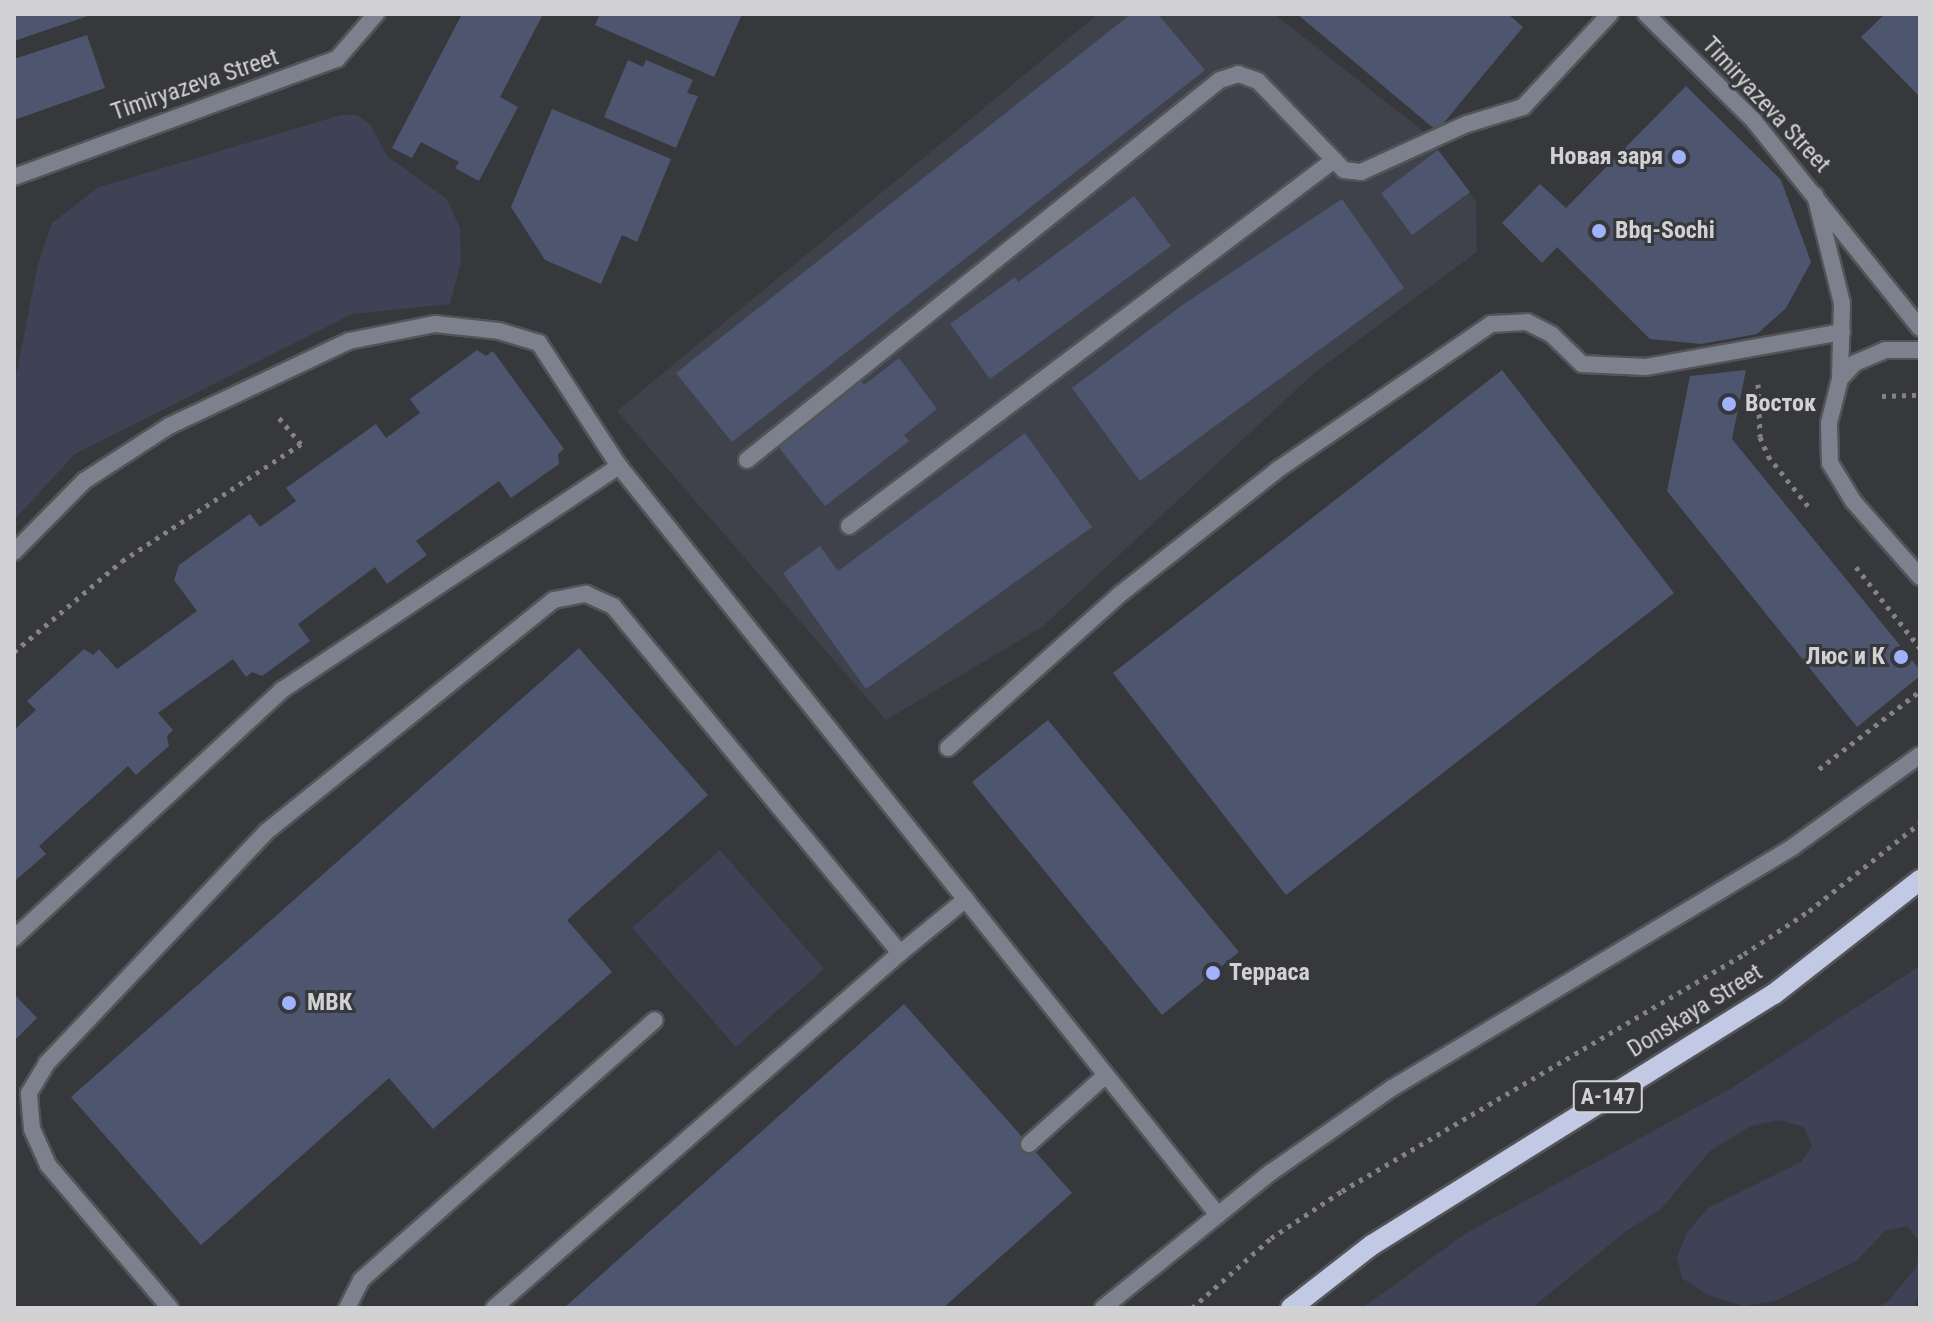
<!DOCTYPE html>
<meta charset="utf-8">
<style>
body{margin:0}
#map{position:relative;width:1934px;height:1322px;overflow:hidden;background:#37383b;font-family:"Roboto Condensed",sans-serif}
div>[style]{position:absolute}
[style*='--x']{left:calc(var(--x)*1px);top:calc(var(--y)*1px);width:calc(var(--w)*1px);rotate:calc(var(--a)*1deg)}
.built>*{inset:0;background:#3f424b}
.green>*{inset:0;background:#3e4254}
.building>*{inset:0;background:#4e556f}
.path>*{height:5px;margin-top:-2.5px;transform-origin:0;background:repeating-linear-gradient(90deg,#838386 0 4px,transparent 0 10px)}
.roads{filter:drop-shadow(2px 0 #535457) drop-shadow(-2px 0 #535457) drop-shadow(0 2px #535457) drop-shadow(0 -2px #535457)}
.service>*{height:16px;margin:-8px;padding:0 8px;transform-origin:8px;border-radius:8px;background:#7d818e}
.tertiary>*{height:16px;margin:-8px;padding:0 8px;transform-origin:8px;border-radius:8px;background:#7d818e}
.primary>*{height:20px;margin:-10px;padding:0 10px;transform-origin:10px;border-radius:10px;background:#c2c9e4}
.dots>*{width:22px;height:22px;translate:-50% -50%;box-sizing:border-box;border:4px solid #37383b;border-radius:50%}
span{translate:-50% -50%;white-space:nowrap;text-align:center;line-height:1.15;-webkit-text-stroke:6px #37383b;paint-order:stroke}
.shield-label span{padding:2px 6px;background:#37383b;border:2px solid;border-radius:6px;-webkit-text-stroke-width:0}
.shield-label{font-size:22px;color:#d2d2d4;font-weight:700}
.street-label{font-size:24px;color:#d2d2d4}
.poi-label{font-size:24px;color:#d2d2d4;font-weight:700}
.right{translate:-100% -50%;text-align:right}
.left{translate:0 -50%;text-align:left}
.frame{position:absolute;inset:0;border:16px solid #d2d2d4;pointer-events:none}
</style>
<div id="map">
<div class="built">
<i style="clip-path:polygon(1098px 14px,1274px 14px,1423px 131px,1476px 202px,1477px 252px,1314px 373px,1042px 627px,886px 720px,617px 411px)"></i>
</div>
<div class="green">
<i style="clip-path:polygon(341px 115px,357px 115px,370px 124px,387px 156px,447px 199px,460px 228px,461px 261px,450px 304px,352px 314px,75px 454px,14px 520px,14px 386px,38px 264px,52px 223px,99px 187px)"></i>
<i style="clip-path:polygon(720px 850px,824px 969px,736px 1047px,632px 928px)"></i>
<i style="clip-path:polygon(1920px 966px,1920px 1242px,1907px 1226px,1885px 1231px,1856px 1261px,1778px 1300px,1744px 1306px,1708px 1295px,1682px 1278px,1677px 1257px,1687px 1233px,1708px 1208px,1801px 1162px,1812px 1146px,1804px 1127px,1779px 1120px,1751px 1126px,1710px 1151px,1661px 1209px,1626px 1231px,1532px 1308px,1362px 1308px,1465px 1234px,1730px 1089px)"></i>
<i style="clip-path:polygon(1920px 1247px,1920px 1291px,1914px 1308px,1876px 1308px,1888px 1301px,1916px 1268px)"></i>
</div>
<div class="building">
<i style="clip-path:polygon(14px 14px,91px 14px,91px 15px,14px 41px)"></i>
<i style="clip-path:polygon(462px 14px,543px 14px,500px 97px,518px 107px,479px 181px,455px 168px,459px 162px,421px 142px,412px 158px,392px 148px)"></i>
<i style="clip-path:polygon(600px 14px,742px 14px,714px 77px,595px 25px)"></i>
<i style="clip-path:polygon(1131px 14px,1158px 14px,1205px 70px,732px 442px,676px 373px)"></i>
<i style="clip-path:polygon(1297px 14px,1508px 14px,1523px 27px,1437px 131px)"></i>
<i style="clip-path:polygon(1885px 14px,1920px 14px,1920px 97px,1861px 37px)"></i>
<i style="clip-path:polygon(87px 35px,105px 88px,14px 120px,14px 59px)"></i>
<i style="clip-path:polygon(628px 60px,643px 67px,646px 60px,693px 80px,687px 93px,698px 96px,676px 148px,604px 117px)"></i>
<i style="clip-path:polygon(1686px 86px,1781px 180px,1811px 262px,1786px 308px,1757px 334px,1701px 344px,1650px 339px,1557px 247px,1542px 263px,1502px 223px,1540px 184px,1566px 208px)"></i>
<i style="clip-path:polygon(552px 109px,671px 159px,637px 242px,622px 235px,601px 284px,545px 260px,511px 207px)"></i>
<i style="clip-path:polygon(1438px 150px,1470px 192px,1412px 235px,1381px 193px)"></i>
<i style="clip-path:polygon(1134px 196px,1171px 246px,990px 379px,950px 324px,1015px 277px,1018px 282px)"></i>
<i style="clip-path:polygon(1342px 199px,1404px 288px,1140px 481px,1072px 388px,1181px 306px)"></i>
<i style="clip-path:polygon(477px 350px,486px 356px,493px 351px,564px 449px,558px 454px,559px 464px,511px 498px,499px 481px,416px 541px,427px 555px,387px 584px,375px 567px,298px 624px,310px 641px,262px 676px,252px 672px,246px 677px,233px 659px,158px 713px,173px 730px,167px 736px,169px 746px,136px 775px,128px 766px,39px 846px,46px 854px,16px 880px,14px 730px,36px 710px,27px 701px,84px 649px,93px 655px,99px 649px,117px 669px,197px 611px,174px 580px,179px 565px,250px 514px,260px 527px,296px 501px,286px 488px,376px 424px,386px 438px,420px 413px,410px 399px)"></i>
<i style="clip-path:polygon(899px 358px,937px 409px,904px 435px,909px 441px,825px 506px,777px 445px,860px 380px,864px 385px)"></i>
<i style="clip-path:polygon(1502px 370px,1674px 593px,1286px 895px,1113px 673px)"></i>
<i style="clip-path:polygon(1746px 370px,1732px 439px,1920px 670px,1920px 676px,1857px 727px,1667px 491px,1690px 376px)"></i>
<i style="clip-path:polygon(1025px 433px,1092px 527px,866px 689px,783px 573px,820px 546px,838px 571px)"></i>
<i style="clip-path:polygon(579px 648px,708px 795px,567px 920px,612px 972px,433px 1129px,389px 1078px,201px 1245px,71px 1097px)"></i>
<i style="clip-path:polygon(1048px 720px,1239px 952px,1162px 1015px,972px 782px)"></i>
<i style="clip-path:polygon(14px 994px,37px 1018px,14px 1041px)"></i>
<i style="clip-path:polygon(904px 1004px,1072px 1193px,943px 1308px,564px 1308px)"></i>
</div>
<div class="path">
<i style="--x:1758;--y:384;--w:53;--a:87.8"></i>
<i style="--x:1760;--y:437;--w:21;--a:67"></i>
<i style="--x:1768;--y:456;--w:64;--a:51.3"></i>
<i style="--x:1882;--y:396;--w:38;--a:-2"></i>
<i style="--x:1856;--y:567;--w:103;--a:51.7"></i>
<i style="--x:14;--y:652;--w:141;--a:-40.1"></i>
<i style="--x:122;--y:561;--w:214;--a:-33.2"></i>
<i style="--x:301;--y:444;--w:35;--a:-130"></i>
<i style="--x:1819;--y:769;--w:128;--a:-37.7"></i>
<i style="--x:1192;--y:1308;--w:106;--a:-41.5"></i>
<i style="--x:1271;--y:1238;--w:85;--a:-33.5"></i>
<i style="--x:1342;--y:1191;--w:467;--a:-30.5"></i>
<i style="--x:1744;--y:954;--w:78;--a:-33.5"></i>
<i style="--x:1809;--y:911;--w:142;--a:-38.4"></i>
</div>
<div class="roads">
<div class="service">
<i style="--x:747;--y:460;--w:607;--a:-38.78"></i>
<i style="--x:1220;--y:80;--w:19;--a:-18"></i>
<i style="--x:1238;--y:74;--w:21;--a:19"></i>
<i style="--x:1258;--y:81;--w:124;--a:46"></i>
<i style="--x:1344;--y:170;--w:17;--a:7"></i>
<i style="--x:1361;--y:172;--w:116;--a:-24.4"></i>
<i style="--x:1467;--y:124;--w:59;--a:-16.9"></i>
<i style="--x:1523;--y:107;--w:127;--a:-46.9"></i>
<i style="--x:619;--y:466;--w:959;--a:51.35"></i>
<i style="--x:849;--y:526;--w:608;--a:-37.04"></i>
<i style="--x:14;--y:552;--w:100;--a:-45.4"></i>
<i style="--x:84;--y:481;--w:101;--a:-32.9"></i>
<i style="--x:169;--y:426;--w:199;--a:-25.3"></i>
<i style="--x:349;--y:341;--w:88;--a:-11.2"></i>
<i style="--x:435;--y:324;--w:64;--a:6.2"></i>
<i style="--x:499;--y:331;--w:42;--a:16.7"></i>
<i style="--x:539;--y:343;--w:147;--a:57"></i>
<i style="--x:619;--y:466;--w:405;--a:146.4"></i>
<i style="--x:282;--y:690;--w:365;--a:137.2"></i>
<i style="--x:948;--y:748;--w:229;--a:-41.8"></i>
<i style="--x:1119;--y:595;--w:201;--a:-38.3"></i>
<i style="--x:1277;--y:470;--w:259;--a:-34.3"></i>
<i style="--x:1491;--y:324;--w:36;--a:-3"></i>
<i style="--x:1527;--y:322;--w:28;--a:27"></i>
<i style="--x:1552;--y:335;--w:42;--a:44"></i>
<i style="--x:1582;--y:364;--w:64;--a:2.7"></i>
<i style="--x:1646;--y:367;--w:199;--a:-10.1"></i>
<i style="--x:1029;--y:1144;--w:103;--a:-41.9"></i>
<i style="--x:170;--y:1308;--w:188;--a:-130.5"></i>
<i style="--x:48;--y:1165;--w:39;--a:-114"></i>
<i style="--x:32;--y:1129;--w:36;--a:-95"></i>
<i style="--x:29;--y:1093;--w:35;--a:-59"></i>
<i style="--x:47;--y:1063;--w:318;--a:-46.5"></i>
<i style="--x:266;--y:832;--w:370;--a:-38.9"></i>
<i style="--x:554;--y:600;--w:33;--a:-11"></i>
<i style="--x:586;--y:594;--w:30;--a:24"></i>
<i style="--x:613;--y:606;--w:450;--a:50.4"></i>
<i style="--x:900;--y:953;--w:85;--a:-39.3"></i>
<i style="--x:347;--y:1308;--w:31;--a:-63"></i>
<i style="--x:361;--y:1280;--w:392;--a:-41.5"></i>
<i style="--x:494;--y:1308;--w:539;--a:-41.17"></i>
<i style="--x:1103;--y:1308;--w:215;--a:-39"></i>
<i style="--x:1270;--y:1173;--w:149;--a:-34.9"></i>
<i style="--x:1392;--y:1088;--w:469;--a:-31"></i>
<i style="--x:1794;--y:846;--w:155;--a:-35.8"></i>
</div>
<div class="tertiary">
<i style="--x:1646;--y:14;--w:152;--a:44.7"></i>
<i style="--x:1754;--y:121;--w:265;--a:51.3"></i>
<i style="--x:14;--y:177;--w:344;--a:-20.1"></i>
<i style="--x:337;--y:59;--w:60;--a:-49.1"></i>
<i style="--x:1815;--y:195;--w:111;--a:76"></i>
<i style="--x:1842;--y:303;--w:76;--a:91.5"></i>
<i style="--x:1840;--y:379;--w:45;--a:104"></i>
<i style="--x:1829;--y:423;--w:40;--a:88.6"></i>
<i style="--x:1830;--y:463;--w:44;--a:58.8"></i>
<i style="--x:1853;--y:501;--w:101;--a:48.6"></i>
<i style="--x:1840;--y:379;--w:22;--a:-47"></i>
<i style="--x:1855;--y:363;--w:33;--a:-23"></i>
<i style="--x:1885;--y:350;--w:35;--a:0"></i>
</div>
<div class="primary">
<i style="--x:1291;--y:1308;--w:103;--a:-37.9"></i>
<i style="--x:1372;--y:1245;--w:474;--a:-32"></i>
<i style="--x:1774;--y:994;--w:185;--a:-38"></i>
</div>
</div>
<div class="dots">
<i style="left:1679px;top:157px;background:#a1b2fd"></i>
<i style="left:1599px;top:231px;background:#a1b2fd"></i>
<i style="left:1729px;top:404px;background:#a1b2fd"></i>
<i style="left:1901px;top:657px;background:#a1b2fd"></i>
<i style="left:1213px;top:973px;background:#a1b2fd"></i>
<i style="left:289px;top:1003px;background:#a1b2fd"></i>
</div>
<div class="shield-label">
<span style="left:1608px;top:1097px">А-147</span>
</div>
<div class="street-label">
<span style="left:195px;top:85px;rotate:-19deg">Timiryazeva Street</span>
<span style="left:1766px;top:105px;rotate:47deg">Timiryazeva Street</span>
<span style="left:1695px;top:1011px;rotate:-32deg">Donskaya Street</span>
</div>
<div class="poi-label">
<span class="right" style="left:1663px;top:157px">Новая заря</span>
<span class="left" style="left:1615px;top:231px">Bbq-Sochi</span>
<span class="left" style="left:1745px;top:404px">Восток</span>
<span class="right" style="left:1885px;top:657px">Люс и К</span>
<span class="left" style="left:1229px;top:973px">Терраса</span>
<span class="left" style="left:307px;top:1003px">МВК</span>
</div>
<div class="frame"></div>
</div>
